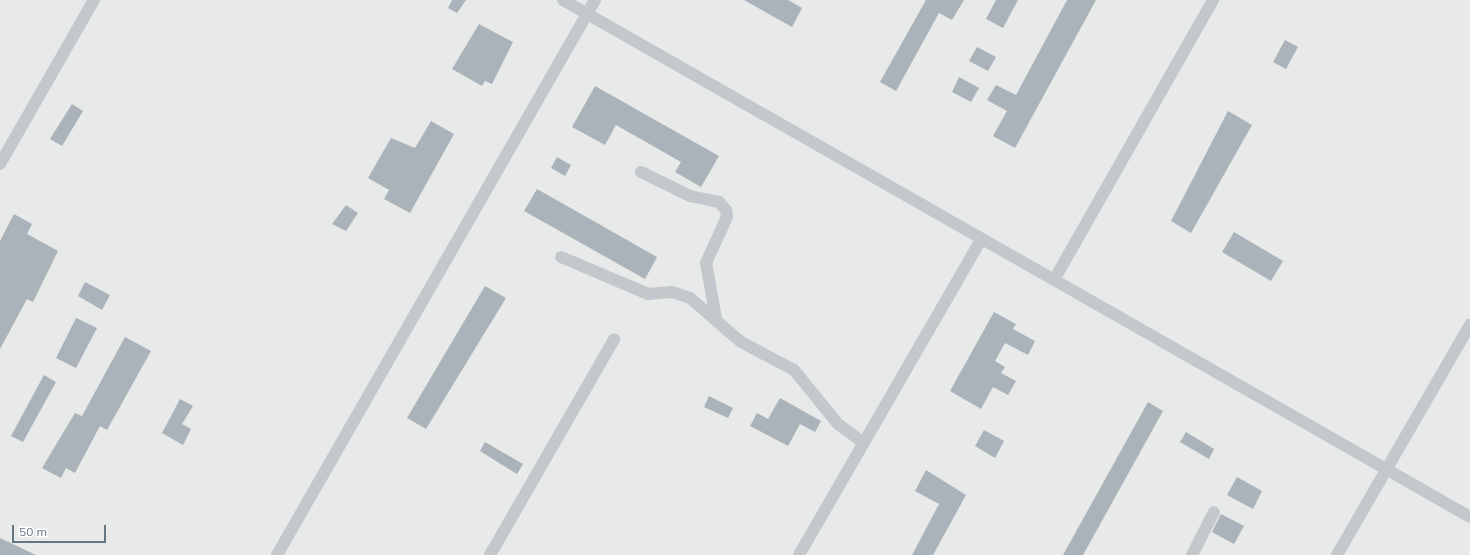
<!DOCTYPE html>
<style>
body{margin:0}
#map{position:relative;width:1470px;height:555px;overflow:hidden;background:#fafaf8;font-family:Mulish,sans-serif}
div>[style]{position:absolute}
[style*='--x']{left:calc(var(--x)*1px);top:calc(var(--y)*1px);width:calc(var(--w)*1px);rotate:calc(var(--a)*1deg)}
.built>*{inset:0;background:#e8e9e9}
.building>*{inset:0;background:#aab3b9}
.minor>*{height:12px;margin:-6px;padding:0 6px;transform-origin:6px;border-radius:6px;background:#c3c8cc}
span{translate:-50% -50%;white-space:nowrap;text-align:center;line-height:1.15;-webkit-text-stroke:4px #fff;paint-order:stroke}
.scale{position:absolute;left:12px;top:525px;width:94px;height:18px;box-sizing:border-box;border:2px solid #657683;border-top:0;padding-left:5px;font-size:12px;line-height:14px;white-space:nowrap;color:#657683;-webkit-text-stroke:3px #fff;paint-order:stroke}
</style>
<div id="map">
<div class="built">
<i style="clip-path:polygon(0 0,1470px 0,1470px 555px,0 555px)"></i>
</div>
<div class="building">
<i style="clip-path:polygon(452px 0,466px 0,457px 13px,448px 8px)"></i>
<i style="clip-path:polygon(744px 0,788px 0,802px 8px,792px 27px)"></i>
<i style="clip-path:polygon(926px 0,964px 0,952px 20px,939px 13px,896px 91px,880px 82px)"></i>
<i style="clip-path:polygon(996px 0,1018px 0,1003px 28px,986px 19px)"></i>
<i style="clip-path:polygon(1067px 0,1096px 0,1015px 148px,993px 136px,1007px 111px,987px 100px,996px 85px,1016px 95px)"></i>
<i style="clip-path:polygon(479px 24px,513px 42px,492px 84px,485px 81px,482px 86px,452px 69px)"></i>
<i style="clip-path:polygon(1285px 40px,1298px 47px,1286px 69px,1273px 62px)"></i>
<i style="clip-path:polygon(977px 47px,996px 57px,988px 71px,969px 61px)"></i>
<i style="clip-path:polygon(959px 77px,979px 88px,971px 102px,952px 92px)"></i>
<i style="clip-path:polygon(595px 86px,719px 156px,701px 187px,675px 172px,681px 162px,616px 125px,605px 145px,572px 127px)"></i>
<i style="clip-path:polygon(72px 104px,83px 111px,62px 146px,50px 139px)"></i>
<i style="clip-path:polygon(1228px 111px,1252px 125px,1191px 233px,1171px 221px)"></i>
<i style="clip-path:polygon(431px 121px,454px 134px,410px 213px,384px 199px,389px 190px,368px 178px,391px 138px,415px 148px)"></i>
<i style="clip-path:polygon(557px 157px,571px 165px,565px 176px,551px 168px)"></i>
<i style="clip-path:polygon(537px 189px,657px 257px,645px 279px,524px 211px)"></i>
<i style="clip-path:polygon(346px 205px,358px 213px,346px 231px,332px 224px)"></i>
<i style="clip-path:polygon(14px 214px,32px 224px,27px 234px,58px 251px,33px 302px,27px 299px,0 349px,0 241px)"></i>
<i style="clip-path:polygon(1234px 232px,1283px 261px,1271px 281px,1222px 252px)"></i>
<i style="clip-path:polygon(85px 282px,110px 295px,102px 310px,78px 296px)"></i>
<i style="clip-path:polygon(485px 286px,506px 298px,426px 429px,407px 418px)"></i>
<i style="clip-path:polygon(994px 312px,1016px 324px,1013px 329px,1035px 341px,1028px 355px,1005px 343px,995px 361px,1005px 367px,1001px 373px,1016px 381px,1008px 395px,993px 387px,981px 409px,950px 391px)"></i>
<i style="clip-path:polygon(76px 318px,97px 328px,76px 368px,56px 358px)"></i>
<i style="clip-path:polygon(125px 337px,151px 351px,107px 430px,100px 426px,75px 473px,66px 468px,61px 478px,42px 468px,75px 413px,82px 416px)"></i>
<i style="clip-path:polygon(44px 375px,56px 382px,23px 442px,11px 436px)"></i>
<i style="clip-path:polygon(709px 396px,733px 408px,728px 418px,704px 407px)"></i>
<i style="clip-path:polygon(780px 398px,821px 421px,815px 432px,800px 424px,788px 446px,750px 426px,757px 413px,768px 419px)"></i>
<i style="clip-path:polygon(180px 399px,193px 406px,182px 424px,191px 429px,183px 445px,162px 433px)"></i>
<i style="clip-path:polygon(1148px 402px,1163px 411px,1083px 555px,1063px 555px)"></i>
<i style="clip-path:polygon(984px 430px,1004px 441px,995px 458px,975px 446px)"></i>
<i style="clip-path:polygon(1186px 432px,1214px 449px,1209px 459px,1180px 442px)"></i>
<i style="clip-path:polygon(485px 442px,523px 464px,517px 474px,480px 451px)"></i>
<i style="clip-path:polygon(926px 470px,966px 495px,933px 555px,912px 555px,939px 504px,915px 491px)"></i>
<i style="clip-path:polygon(1237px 477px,1262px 491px,1253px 509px,1227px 495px)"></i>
<i style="clip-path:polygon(1221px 514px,1244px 526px,1234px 544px,1212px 532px)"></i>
<i style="clip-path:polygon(0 538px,36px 555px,0 555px)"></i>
</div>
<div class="minor">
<i style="--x:563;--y:0;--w:1044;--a:29.68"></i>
<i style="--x:0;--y:164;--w:189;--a:-60.2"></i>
<i style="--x:641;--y:172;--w:55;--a:26.1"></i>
<i style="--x:690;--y:196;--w:30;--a:12"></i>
<i style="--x:719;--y:202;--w:11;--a:49"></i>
<i style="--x:726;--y:210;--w:7;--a:82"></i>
<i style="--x:727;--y:217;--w:51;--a:114.5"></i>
<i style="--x:706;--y:263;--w:56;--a:79.7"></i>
<i style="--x:561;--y:257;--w:95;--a:23"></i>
<i style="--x:648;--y:294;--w:24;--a:-5"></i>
<i style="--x:672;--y:292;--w:19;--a:18"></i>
<i style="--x:690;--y:298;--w:67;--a:40.8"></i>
<i style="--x:741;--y:342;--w:60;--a:27.8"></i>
<i style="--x:794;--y:370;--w:70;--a:50.8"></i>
<i style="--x:838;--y:424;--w:32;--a:36"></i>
<i style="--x:1054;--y:280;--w:322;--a:-60.4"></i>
<i style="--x:277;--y:555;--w:640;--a:-60.19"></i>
<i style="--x:490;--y:555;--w:249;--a:-60.1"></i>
<i style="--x:799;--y:555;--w:364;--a:-60"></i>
<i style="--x:1192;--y:555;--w:48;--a:-62.9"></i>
<i style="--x:1337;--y:555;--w:266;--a:-60"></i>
</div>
<div class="scale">50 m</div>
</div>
